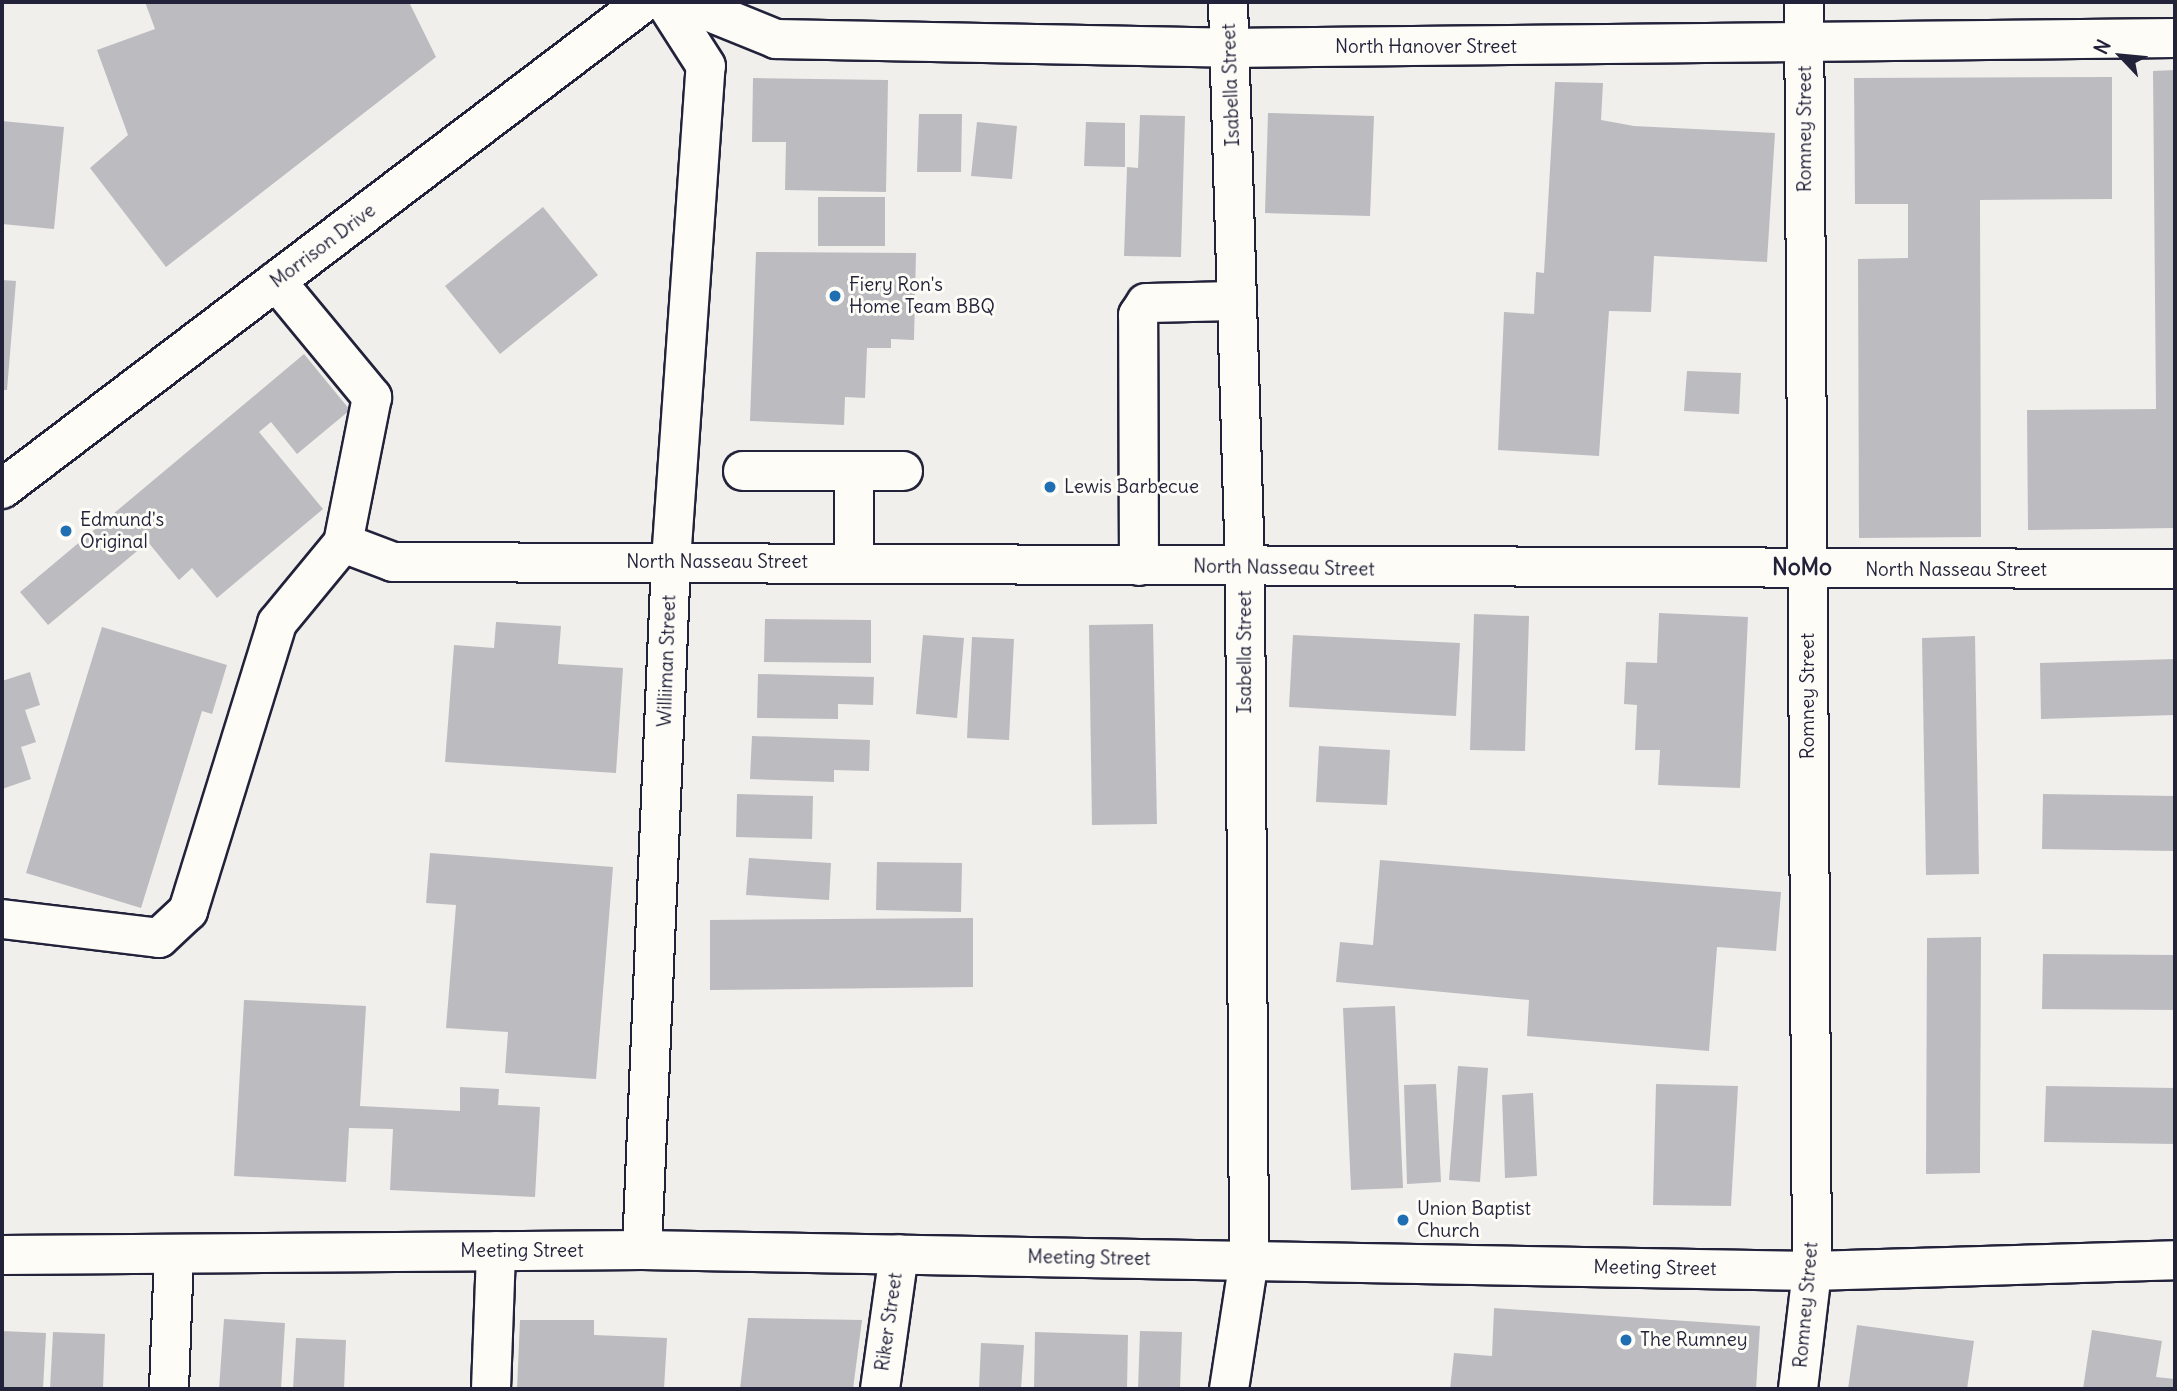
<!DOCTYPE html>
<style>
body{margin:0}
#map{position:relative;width:2177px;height:1391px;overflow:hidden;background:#f0efec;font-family:Delius,sans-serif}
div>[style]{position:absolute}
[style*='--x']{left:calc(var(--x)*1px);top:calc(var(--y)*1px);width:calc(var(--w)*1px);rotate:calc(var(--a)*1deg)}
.building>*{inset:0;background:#bcbcc0}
.roads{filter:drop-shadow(2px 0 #22223b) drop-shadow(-2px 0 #22223b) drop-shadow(0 2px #22223b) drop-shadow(0 -2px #22223b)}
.minor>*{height:38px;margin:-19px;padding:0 19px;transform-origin:19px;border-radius:19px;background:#fdfcf7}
.major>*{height:38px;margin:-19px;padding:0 19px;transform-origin:19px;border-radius:19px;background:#fdfcf7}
.dots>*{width:19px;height:19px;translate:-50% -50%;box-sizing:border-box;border:4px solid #fdfcf7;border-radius:50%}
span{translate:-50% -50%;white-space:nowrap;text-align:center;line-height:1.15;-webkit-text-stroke:6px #fdfcf7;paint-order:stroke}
.street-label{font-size:19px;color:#22223b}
.poi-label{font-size:19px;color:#22223b}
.left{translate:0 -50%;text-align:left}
.quarter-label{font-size:23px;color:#22223b;font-weight:700}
.frame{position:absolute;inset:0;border:4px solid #22223b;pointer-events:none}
.north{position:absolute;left:2086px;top:21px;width:70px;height:70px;-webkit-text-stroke:5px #fdfcf7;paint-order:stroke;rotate:296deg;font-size:19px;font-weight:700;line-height:28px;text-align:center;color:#22223b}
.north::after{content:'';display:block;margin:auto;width:24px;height:32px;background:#22223b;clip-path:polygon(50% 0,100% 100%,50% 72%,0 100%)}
</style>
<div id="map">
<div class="building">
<i style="clip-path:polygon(145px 2px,409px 2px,436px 57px,166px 267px,90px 168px,128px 135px,97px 50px,155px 29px)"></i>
<i style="clip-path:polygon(2175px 70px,2175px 528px,2028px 530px,2027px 410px,2156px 409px,2153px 71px)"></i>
<i style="clip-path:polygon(2112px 77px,2112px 199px,1980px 200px,1981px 537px,1859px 538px,1858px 259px,1908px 258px,1908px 204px,1855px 204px,1854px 78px)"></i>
<i style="clip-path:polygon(753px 78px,888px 80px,886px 192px,785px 190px,786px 142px,752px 142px)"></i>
<i style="clip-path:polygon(1555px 82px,1603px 83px,1601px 120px,1634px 126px,1775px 133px,1767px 262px,1654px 256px,1651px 312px,1609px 311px,1599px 456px,1498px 450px,1504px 312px,1534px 314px,1536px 272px,1544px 273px)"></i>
<i style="clip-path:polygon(1268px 113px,1374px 116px,1370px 216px,1265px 213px)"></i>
<i style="clip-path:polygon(919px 114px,962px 114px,961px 172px,917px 172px)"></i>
<i style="clip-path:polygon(1140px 115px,1185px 116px,1181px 257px,1124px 256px,1127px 167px,1138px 168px)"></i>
<i style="clip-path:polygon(2px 121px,64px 127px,54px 229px,2px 224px)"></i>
<i style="clip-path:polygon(977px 122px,1017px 126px,1012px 179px,971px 176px)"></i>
<i style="clip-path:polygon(1086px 122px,1125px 123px,1125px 167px,1084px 166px)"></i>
<i style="clip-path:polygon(818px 197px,885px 197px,885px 246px,818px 246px)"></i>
<i style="clip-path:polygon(543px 207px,598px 275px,500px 354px,445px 286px)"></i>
<i style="clip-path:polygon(756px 252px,916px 253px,914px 340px,891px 339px,891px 348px,867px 348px,865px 398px,845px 397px,844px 425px,750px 421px)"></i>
<i style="clip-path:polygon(2px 280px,16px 281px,7px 390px,2px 390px)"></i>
<i style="clip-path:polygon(304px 354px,350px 410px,297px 454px,271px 422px,259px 432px,323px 509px,217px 598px,192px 568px,179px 580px,148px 542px,48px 625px,20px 592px)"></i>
<i style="clip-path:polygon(1687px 371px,1741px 373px,1739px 414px,1684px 411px)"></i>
<i style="clip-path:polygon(1659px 613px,1748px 617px,1740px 788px,1658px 785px,1660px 750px,1635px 750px,1637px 705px,1624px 704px,1626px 662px,1657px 663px)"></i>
<i style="clip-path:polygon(1474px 614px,1529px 616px,1525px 751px,1470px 750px)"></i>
<i style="clip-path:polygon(765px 619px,871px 620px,871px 663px,764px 662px)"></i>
<i style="clip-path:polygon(496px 622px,561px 626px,558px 664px,623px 668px,616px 773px,445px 762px,454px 645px,494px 648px)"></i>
<i style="clip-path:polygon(1153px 624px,1157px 824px,1092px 825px,1089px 625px)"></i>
<i style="clip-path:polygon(102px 627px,227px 665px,212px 714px,202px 711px,141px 908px,26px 873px)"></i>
<i style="clip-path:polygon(923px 635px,964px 638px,957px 718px,916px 714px)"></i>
<i style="clip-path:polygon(1293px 635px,1460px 643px,1456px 716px,1289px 707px)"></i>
<i style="clip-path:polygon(1975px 636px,1979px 874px,1926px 875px,1922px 638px)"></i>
<i style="clip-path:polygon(972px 637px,1014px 639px,1009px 740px,967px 738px)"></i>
<i style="clip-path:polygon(2175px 659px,2175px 715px,2041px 719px,2040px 663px)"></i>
<i style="clip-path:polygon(30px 672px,40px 705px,25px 710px,36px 742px,21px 747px,31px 779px,2px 789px,2px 681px)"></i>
<i style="clip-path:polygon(758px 674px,874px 677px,873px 705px,838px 704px,838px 719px,757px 718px)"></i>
<i style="clip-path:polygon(752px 736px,870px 740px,869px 771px,834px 770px,834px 782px,750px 779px)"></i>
<i style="clip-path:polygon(1319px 746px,1390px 750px,1387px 805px,1316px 802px)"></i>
<i style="clip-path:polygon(737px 794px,813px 796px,812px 839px,736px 837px)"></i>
<i style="clip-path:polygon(2043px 794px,2175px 796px,2175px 851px,2042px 849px)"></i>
<i style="clip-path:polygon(430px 853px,613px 867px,596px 1079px,505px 1073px,508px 1032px,446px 1028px,456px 905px,426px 903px)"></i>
<i style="clip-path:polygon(749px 858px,831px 863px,829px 900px,746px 895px)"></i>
<i style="clip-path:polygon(1380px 860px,1781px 892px,1776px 951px,1717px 947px,1709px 1051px,1527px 1036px,1529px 1000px,1336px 982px,1340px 942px,1373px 945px)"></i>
<i style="clip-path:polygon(877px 862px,962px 863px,961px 912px,876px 910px)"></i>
<i style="clip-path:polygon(973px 918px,973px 987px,710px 990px,710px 920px)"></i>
<i style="clip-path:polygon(1981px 937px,1980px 1173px,1926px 1174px,1927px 938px)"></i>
<i style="clip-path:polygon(2043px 954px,2175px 955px,2175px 1010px,2042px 1009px)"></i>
<i style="clip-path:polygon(244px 1000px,366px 1006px,360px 1106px,460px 1111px,460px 1087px,499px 1089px,498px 1105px,540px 1107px,535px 1197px,390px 1190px,393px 1129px,349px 1128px,346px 1182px,234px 1176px)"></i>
<i style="clip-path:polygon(1395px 1006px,1403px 1188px,1351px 1190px,1343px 1008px)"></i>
<i style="clip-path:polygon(1458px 1066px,1488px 1068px,1480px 1182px,1449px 1180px)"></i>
<i style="clip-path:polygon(1436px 1084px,1441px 1182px,1407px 1184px,1404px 1085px)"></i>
<i style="clip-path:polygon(1656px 1084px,1738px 1086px,1731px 1206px,1653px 1205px)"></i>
<i style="clip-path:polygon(2046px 1086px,2175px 1088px,2175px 1144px,2044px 1142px)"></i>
<i style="clip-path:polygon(1533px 1093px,1537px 1176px,1505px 1178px,1502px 1095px)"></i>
<i style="clip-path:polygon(1494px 1308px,1760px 1326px,1756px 1389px,1450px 1389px,1454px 1353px,1492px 1356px)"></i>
<i style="clip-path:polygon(748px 1318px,862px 1320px,853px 1389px,740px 1389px)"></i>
<i style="clip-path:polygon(224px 1319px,285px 1323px,281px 1389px,219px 1389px)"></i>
<i style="clip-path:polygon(520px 1320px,594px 1320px,594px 1335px,667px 1338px,664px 1389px,517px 1389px)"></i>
<i style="clip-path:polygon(1857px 1325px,1974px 1341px,1967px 1389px,1848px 1389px)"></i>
<i style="clip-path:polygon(2092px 1330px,2162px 1341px,2156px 1377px,2175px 1379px,2173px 1389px,2083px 1389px)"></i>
<i style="clip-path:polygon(2px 1331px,46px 1333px,43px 1389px,2px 1389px)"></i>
<i style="clip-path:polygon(1140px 1331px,1182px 1332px,1180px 1389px,1138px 1389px)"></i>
<i style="clip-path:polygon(53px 1332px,105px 1334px,103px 1389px,50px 1389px)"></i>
<i style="clip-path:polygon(1035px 1332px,1128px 1335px,1127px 1389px,1034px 1389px)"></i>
<i style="clip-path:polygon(296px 1338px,346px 1340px,344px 1389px,293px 1389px)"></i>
<i style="clip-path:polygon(981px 1343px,1024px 1345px,1021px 1389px,979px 1389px)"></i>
</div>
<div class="roads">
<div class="minor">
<i style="--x:685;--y:2;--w:98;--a:22.1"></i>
<i style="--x:776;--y:39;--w:454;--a:1.1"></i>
<i style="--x:1230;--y:48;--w:945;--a:-0.61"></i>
<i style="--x:1228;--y:2;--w:565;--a:88.28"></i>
<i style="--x:1245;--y:567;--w:693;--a:89.67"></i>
<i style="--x:1249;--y:1260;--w:131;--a:98.8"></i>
<i style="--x:276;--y:281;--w:151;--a:50.4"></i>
<i style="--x:372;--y:397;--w:149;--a:101.2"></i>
<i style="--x:743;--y:471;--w:111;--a:0"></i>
<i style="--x:854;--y:471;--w:92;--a:90"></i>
<i style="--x:854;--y:471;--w:49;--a:0"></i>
<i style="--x:1139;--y:566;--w:251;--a:-90.2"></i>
<i style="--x:1138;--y:315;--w:14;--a:-56"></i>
<i style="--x:1146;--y:303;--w:91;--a:-1.3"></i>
<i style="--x:2;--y:919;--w:158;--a:6.9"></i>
<i style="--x:159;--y:938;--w:40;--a:-43"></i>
<i style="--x:188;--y:911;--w:301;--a:-72.8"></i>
<i style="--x:277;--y:623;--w:104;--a:-50.5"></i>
<i style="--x:343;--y:543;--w:53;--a:20.8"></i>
<i style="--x:393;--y:562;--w:1782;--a:0.23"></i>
<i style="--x:642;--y:1250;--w:690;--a:-87.59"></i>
<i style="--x:671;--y:561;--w:496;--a:-86"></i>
<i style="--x:706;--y:66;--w:76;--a:-122.6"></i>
<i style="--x:169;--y:1389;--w:135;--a:-87.9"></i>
<i style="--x:491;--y:1389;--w:138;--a:-87.9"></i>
<i style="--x:880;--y:1389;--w:136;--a:-82"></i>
<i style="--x:1798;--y:1389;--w:119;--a:-83.2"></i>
<i style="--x:1812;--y:1271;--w:1269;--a:-90.36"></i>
</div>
<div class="major">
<i style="--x:2;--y:489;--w:806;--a:-37.18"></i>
<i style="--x:2;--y:1255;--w:640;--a:-0.45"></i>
<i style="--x:642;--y:1250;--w:1170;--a:1.03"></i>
<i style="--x:1812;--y:1271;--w:363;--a:-1.7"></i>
</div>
</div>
<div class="dots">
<i style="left:835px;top:296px;background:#1f6fb2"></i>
<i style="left:1050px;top:487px;background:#1f6fb2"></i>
<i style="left:66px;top:531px;background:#1f6fb2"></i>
<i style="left:1403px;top:1220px;background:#1f6fb2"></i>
<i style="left:1626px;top:1340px;background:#1f6fb2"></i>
</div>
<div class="street-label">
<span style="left:1426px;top:47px">North Hanover Street</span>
<span style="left:1231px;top:85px;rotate:-92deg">Isabella Street</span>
<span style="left:1805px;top:129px;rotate:-90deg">Romney Street</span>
<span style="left:323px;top:246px;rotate:-37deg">Morrison Drive</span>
<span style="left:717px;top:562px">North Nasseau Street</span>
<span style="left:1284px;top:568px;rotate:1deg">North Nasseau Street</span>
<span style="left:1956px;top:570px">North Nasseau Street</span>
<span style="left:1245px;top:652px;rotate:-90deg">Isabella Street</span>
<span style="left:667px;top:661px;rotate:-88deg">Williiman Street</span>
<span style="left:1808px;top:696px;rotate:-90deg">Romney Street</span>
<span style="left:522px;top:1251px">Meeting Street</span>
<span style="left:1089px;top:1258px;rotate:1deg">Meeting Street</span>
<span style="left:1655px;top:1268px;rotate:1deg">Meeting Street</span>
<span style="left:1806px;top:1305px;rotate:-85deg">Romney Street</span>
<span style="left:889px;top:1322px;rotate:-82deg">Riker Street</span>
</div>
<div class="poi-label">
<span class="left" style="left:849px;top:296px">Fiery Ron's<br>Home Team BBQ</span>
<span class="left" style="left:1064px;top:487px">Lewis Barbecue</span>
<span class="left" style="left:80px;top:531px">Edmund's<br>Original</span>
<span class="left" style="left:1417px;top:1220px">Union Baptist<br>Church</span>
<span class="left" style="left:1640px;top:1340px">The Rumney</span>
</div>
<div class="quarter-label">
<span style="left:1802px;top:567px">NoMo</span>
</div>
<div class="frame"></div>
<div class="north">N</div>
</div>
